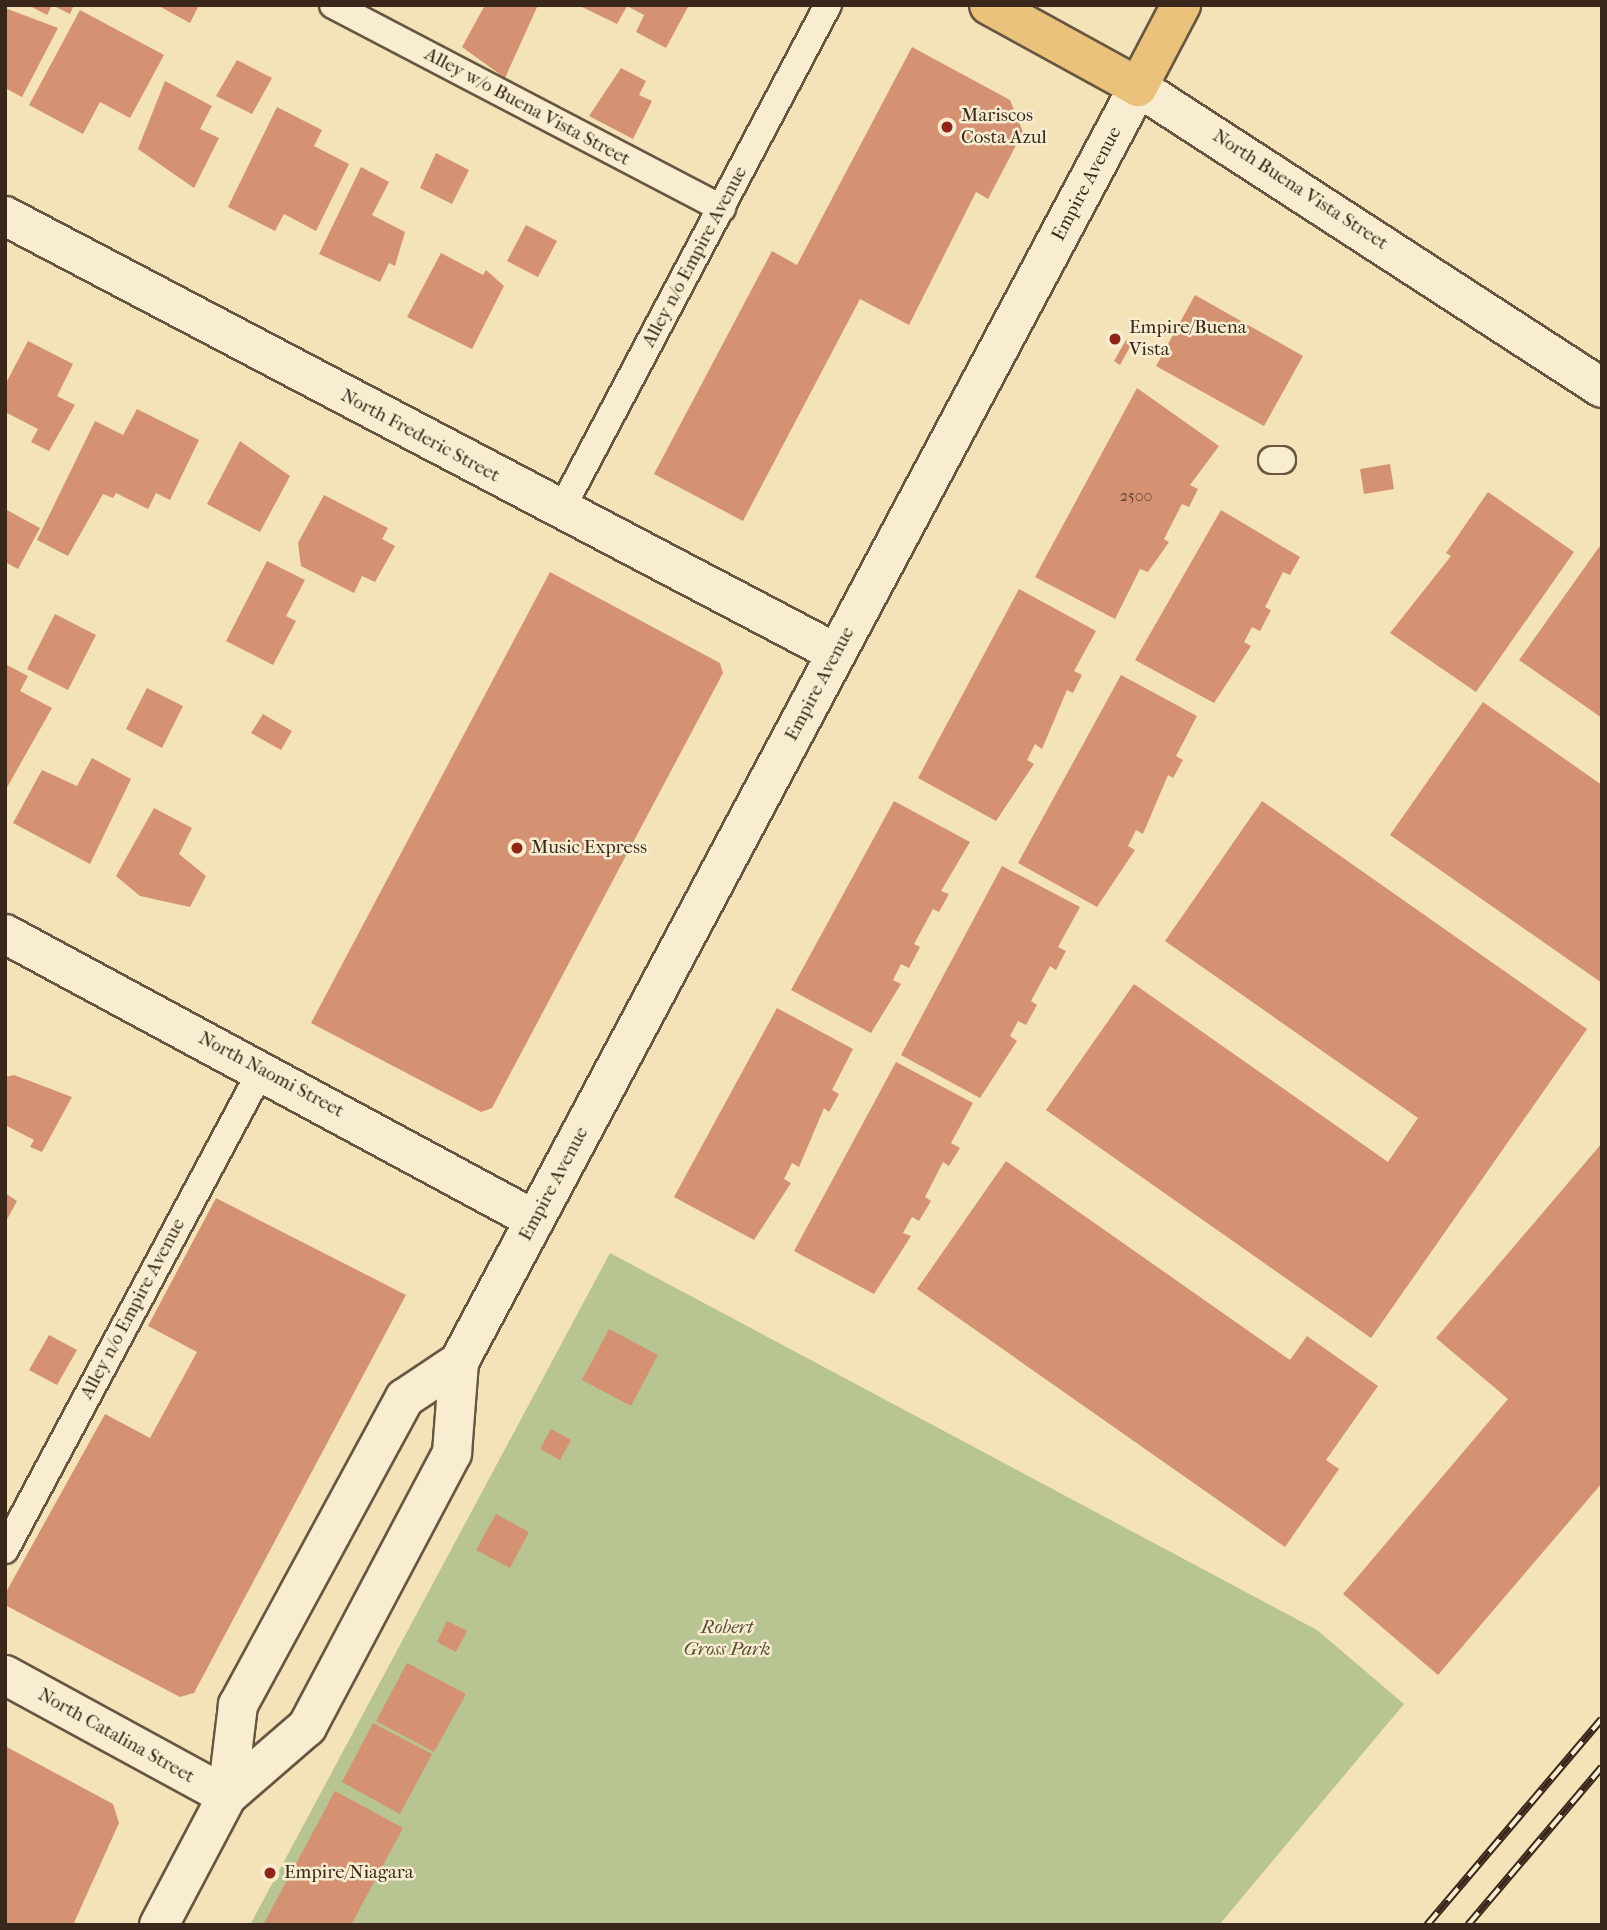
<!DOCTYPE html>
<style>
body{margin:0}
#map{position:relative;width:1607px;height:1930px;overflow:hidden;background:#f4e3b8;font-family:"IM FELL French Canon",serif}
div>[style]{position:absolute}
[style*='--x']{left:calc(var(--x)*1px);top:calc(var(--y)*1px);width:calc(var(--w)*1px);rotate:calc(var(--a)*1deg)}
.green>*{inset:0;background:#b8c492}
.building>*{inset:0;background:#d49273}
.roads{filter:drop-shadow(2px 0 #675642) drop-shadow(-2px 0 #675642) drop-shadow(0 2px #675642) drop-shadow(0 -2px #675642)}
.lane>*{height:26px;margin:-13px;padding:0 13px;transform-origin:13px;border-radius:13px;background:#f8edd1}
.street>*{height:38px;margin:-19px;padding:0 19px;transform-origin:19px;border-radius:19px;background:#f8edd1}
.secondary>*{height:38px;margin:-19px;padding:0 19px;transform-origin:19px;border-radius:19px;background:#f8edd1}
.primary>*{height:38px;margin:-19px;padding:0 19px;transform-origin:19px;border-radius:19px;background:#eac27c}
.rail>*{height:8px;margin-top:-4px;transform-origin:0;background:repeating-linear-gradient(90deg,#f8edd1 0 16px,#38271a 0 32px);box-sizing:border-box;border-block:2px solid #38271a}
.dots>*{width:19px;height:19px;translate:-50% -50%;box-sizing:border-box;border:4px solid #f8edd1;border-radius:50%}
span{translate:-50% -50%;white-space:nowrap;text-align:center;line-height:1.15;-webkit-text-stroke:5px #f8edd1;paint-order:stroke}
.number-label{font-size:16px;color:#5f4230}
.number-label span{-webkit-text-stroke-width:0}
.street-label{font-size:19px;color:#38271a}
.poi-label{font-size:19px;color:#38271a}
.left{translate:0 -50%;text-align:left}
.park-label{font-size:19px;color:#584e38;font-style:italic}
.frame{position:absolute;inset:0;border:7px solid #38271a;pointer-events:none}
</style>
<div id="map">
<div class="green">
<i style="clip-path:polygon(610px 1253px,1317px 1630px,1404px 1704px,1219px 1925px,250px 1925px)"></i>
</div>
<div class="building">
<i style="clip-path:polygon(28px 5px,74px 5px,70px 14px,52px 5px,47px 15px)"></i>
<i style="clip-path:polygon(157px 5px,199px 5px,190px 23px)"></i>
<i style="clip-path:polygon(485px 5px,538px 5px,505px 78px,462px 47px)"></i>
<i style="clip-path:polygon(578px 5px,689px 5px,666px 48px,636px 32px,644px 15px,627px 6px,617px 24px)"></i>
<i style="clip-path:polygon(5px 8px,58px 28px,22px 97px,5px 88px)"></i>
<i style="clip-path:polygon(80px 10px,164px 55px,130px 118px,100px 102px,83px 134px,29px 105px)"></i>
<i style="clip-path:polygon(912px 47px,1010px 100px,1023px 132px,988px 199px,976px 192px,909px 325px,860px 299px,743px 521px,654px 474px,772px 251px,797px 265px)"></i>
<i style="clip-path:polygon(237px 60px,272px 78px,252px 114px,216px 96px)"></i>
<i style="clip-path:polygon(621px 68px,646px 81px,639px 95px,652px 101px,633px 139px,589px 116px)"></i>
<i style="clip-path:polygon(165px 81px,212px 106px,200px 129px,219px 138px,194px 188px,138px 149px)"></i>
<i style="clip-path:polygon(277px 107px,322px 130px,314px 146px,349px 164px,316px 231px,284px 214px,275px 231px,228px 207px)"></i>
<i style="clip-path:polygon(436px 153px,469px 170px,452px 204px,420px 188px)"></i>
<i style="clip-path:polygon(361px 167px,389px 182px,372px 215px,405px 232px,395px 266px,389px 263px,380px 282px,319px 254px)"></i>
<i style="clip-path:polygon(526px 225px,557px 241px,538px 277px,507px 261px)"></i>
<i style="clip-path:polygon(441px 253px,483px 275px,486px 270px,504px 286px,472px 349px,407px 317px)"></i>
<i style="clip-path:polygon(1195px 295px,1303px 356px,1264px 426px,1156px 366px)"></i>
<i style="clip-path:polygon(1126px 340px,1132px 343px,1120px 365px,1114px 361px)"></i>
<i style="clip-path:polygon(28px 341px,73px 364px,57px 396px,75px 405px,49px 451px,31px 442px,38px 429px,5px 412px,5px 385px)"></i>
<i style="clip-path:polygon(1137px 388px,1219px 446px,1190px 485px,1198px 489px,1189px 507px,1182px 504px,1164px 539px,1169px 542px,1148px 572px,1140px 569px,1115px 619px,1035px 577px)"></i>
<i style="clip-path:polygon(137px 409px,199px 440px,170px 500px,156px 493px,148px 509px,116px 493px,113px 498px,103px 494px,68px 556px,37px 540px,95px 421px,123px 435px)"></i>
<i style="clip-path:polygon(240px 441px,290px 476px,260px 532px,207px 504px)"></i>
<i style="clip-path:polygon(1390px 464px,1394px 489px,1364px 494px,1360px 469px)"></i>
<i style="clip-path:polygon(1488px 492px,1574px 552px,1476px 692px,1390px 633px,1451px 556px,1446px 553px)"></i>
<i style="clip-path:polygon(324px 495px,388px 528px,382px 539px,395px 546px,375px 582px,362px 576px,354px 593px,301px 566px,298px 543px)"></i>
<i style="clip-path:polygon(5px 509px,40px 528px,18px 569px,5px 562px)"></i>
<i style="clip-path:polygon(1221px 510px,1300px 557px,1290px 575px,1283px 572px,1265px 607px,1271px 610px,1260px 631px,1252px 627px,1244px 642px,1251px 646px,1214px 703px,1135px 660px)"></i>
<i style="clip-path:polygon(1602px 543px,1602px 718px,1519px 660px)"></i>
<i style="clip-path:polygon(267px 561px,305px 580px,286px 616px,296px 621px,273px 665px,226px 641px)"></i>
<i style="clip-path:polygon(550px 572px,720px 663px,723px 673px,492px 1108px,481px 1112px,311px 1023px)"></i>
<i style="clip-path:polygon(1019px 589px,1096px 631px,1074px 671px,1082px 675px,1073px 693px,1067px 690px,1042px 749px,1035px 744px,1027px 760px,1034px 764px,996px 821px,918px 778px)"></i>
<i style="clip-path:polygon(55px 614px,96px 635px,68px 690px,27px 669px)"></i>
<i style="clip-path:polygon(5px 664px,28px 676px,20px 691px,52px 708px,5px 791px)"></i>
<i style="clip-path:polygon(1121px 675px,1197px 716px,1176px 756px,1183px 760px,1173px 778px,1168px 775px,1143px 834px,1136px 830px,1128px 846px,1135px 850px,1097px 907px,1018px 863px)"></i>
<i style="clip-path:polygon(147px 688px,183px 706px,162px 748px,126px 729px)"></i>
<i style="clip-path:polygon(1483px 702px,1602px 785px,1602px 983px,1390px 835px)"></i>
<i style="clip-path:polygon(263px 714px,292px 731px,281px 750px,251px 733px)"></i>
<i style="clip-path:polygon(92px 758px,131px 779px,90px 864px,13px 823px,42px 770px,77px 786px)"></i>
<i style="clip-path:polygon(894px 801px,970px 842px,941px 891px,949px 894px,939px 912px,933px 909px,914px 944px,920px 947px,909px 968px,901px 964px,893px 980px,901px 984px,871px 1033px,791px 990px)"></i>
<i style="clip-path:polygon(1262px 801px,1587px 1029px,1371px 1338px,1046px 1110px,1134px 984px,1388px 1162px,1418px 1118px,1165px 941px)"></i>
<i style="clip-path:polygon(154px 808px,192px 828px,179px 854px,206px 876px,190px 907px,140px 896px,116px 876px)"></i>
<i style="clip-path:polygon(1002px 866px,1080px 907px,1058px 947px,1066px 951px,1056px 970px,1050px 966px,1031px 1001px,1037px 1005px,1026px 1025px,1018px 1021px,1010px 1036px,1017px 1041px,980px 1098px,901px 1055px)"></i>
<i style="clip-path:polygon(777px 1008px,853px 1049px,832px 1090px,839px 1094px,829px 1112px,824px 1108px,799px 1167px,792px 1163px,784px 1179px,791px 1183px,754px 1240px,674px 1197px)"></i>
<i style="clip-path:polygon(896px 1062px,973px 1103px,951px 1143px,960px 1148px,949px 1166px,943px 1162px,925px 1197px,931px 1201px,919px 1221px,912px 1217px,903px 1233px,911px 1236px,874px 1294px,794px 1251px)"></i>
<i style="clip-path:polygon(14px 1075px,72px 1097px,42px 1152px,30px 1147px,34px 1140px,5px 1125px,5px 1077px)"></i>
<i style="clip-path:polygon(1602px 1143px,1602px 1483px,1438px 1675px,1343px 1594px,1508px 1399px,1436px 1338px)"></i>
<i style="clip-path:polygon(1006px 1161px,1290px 1360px,1307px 1336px,1378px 1386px,1326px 1460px,1339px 1469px,1285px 1547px,917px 1289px)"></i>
<i style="clip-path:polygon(5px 1193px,17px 1201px,5px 1223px)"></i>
<i style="clip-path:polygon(216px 1198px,406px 1295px,194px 1693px,180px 1697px,5px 1605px,5px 1594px,105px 1414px,150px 1438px,197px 1352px,148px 1326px)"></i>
<i style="clip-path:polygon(609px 1329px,658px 1355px,631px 1406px,582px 1380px)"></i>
<i style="clip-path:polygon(49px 1335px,77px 1350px,57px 1385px,29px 1370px)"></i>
<i style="clip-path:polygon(551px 1429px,571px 1440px,560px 1460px,540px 1449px)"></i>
<i style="clip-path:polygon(496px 1514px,529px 1532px,510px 1568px,476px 1550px)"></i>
<i style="clip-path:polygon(447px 1621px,467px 1631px,456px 1652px,437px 1642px)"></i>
<i style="clip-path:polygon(407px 1663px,466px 1694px,434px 1752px,376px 1721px)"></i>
<i style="clip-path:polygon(373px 1723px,432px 1754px,400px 1814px,342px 1782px)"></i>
<i style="clip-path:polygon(5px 1746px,113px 1804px,119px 1823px,73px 1925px,5px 1925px)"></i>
<i style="clip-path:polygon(335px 1791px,403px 1828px,351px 1925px,263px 1925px)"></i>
</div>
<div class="roads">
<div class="lane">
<i style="--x:333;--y:5;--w:439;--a:27.6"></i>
<i style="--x:1272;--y:460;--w:10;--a:0"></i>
<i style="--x:562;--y:508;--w:569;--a:-62.13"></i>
<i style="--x:5;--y:1550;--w:545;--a:-61.88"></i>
</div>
<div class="street">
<i style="--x:5;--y:216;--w:939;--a:27.74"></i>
<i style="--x:5;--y:934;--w:602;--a:28.35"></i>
<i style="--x:5;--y:1675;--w:253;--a:28.6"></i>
</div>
<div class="secondary">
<i style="--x:227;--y:1796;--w:106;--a:-40.8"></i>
<i style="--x:307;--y:1727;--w:310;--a:-62.1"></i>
<i style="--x:452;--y:1453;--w:91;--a:-85.6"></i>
<i style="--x:459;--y:1362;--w:1445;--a:-61.96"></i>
<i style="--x:1138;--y:87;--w:553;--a:32.97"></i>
<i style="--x:159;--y:1925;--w:146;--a:-62.2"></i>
<i style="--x:227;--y:1796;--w:92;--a:-83.1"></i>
<i style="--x:238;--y:1705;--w:349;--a:-61.5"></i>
<i style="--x:405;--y:1398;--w:65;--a:-33.7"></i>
</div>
<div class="primary">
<i style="--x:989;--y:5;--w:170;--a:28.8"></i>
<i style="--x:1138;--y:87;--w:93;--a:-62.3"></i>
</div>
</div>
<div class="rail">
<i style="--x:1427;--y:1925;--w:270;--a:-49.7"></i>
<i style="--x:1468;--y:1925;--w:207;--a:-49.7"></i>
</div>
<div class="dots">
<i style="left:947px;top:127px;background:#8f2418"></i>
<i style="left:1115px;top:339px;background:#8f2418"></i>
<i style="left:517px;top:848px;background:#8f2418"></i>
<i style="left:270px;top:1873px;background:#8f2418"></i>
</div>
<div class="number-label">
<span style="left:1136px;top:496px">2500</span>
</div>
<div class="street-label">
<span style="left:527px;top:107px;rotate:28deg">Alley w/o Buena Vista Street</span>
<span style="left:1087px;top:184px;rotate:-62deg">Empire Avenue</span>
<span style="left:1300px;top:190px;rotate:33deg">North Buena Vista Street</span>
<span style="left:695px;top:257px;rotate:-62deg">Alley n/o Empire Avenue</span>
<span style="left:420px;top:436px;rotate:28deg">North Frederic Street</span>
<span style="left:820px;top:684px;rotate:-62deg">Empire Avenue</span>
<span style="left:271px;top:1075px;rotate:28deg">North Naomi Street</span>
<span style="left:554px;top:1184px;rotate:-62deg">Empire Avenue</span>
<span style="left:133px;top:1309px;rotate:-62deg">Alley n/o Empire Avenue</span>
<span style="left:116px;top:1736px;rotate:29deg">North Catalina Street</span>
</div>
<div class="poi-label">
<span class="left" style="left:961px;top:127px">Mariscos<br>Costa Azul</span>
<span class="left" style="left:1129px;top:339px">Empire/Buena<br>Vista</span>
<span class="left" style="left:531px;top:848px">Music Express</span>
<span class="left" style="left:284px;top:1873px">Empire/Niagara</span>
</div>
<div class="park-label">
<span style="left:727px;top:1639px">Robert<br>Gross Park</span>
</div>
<div class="frame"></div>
</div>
